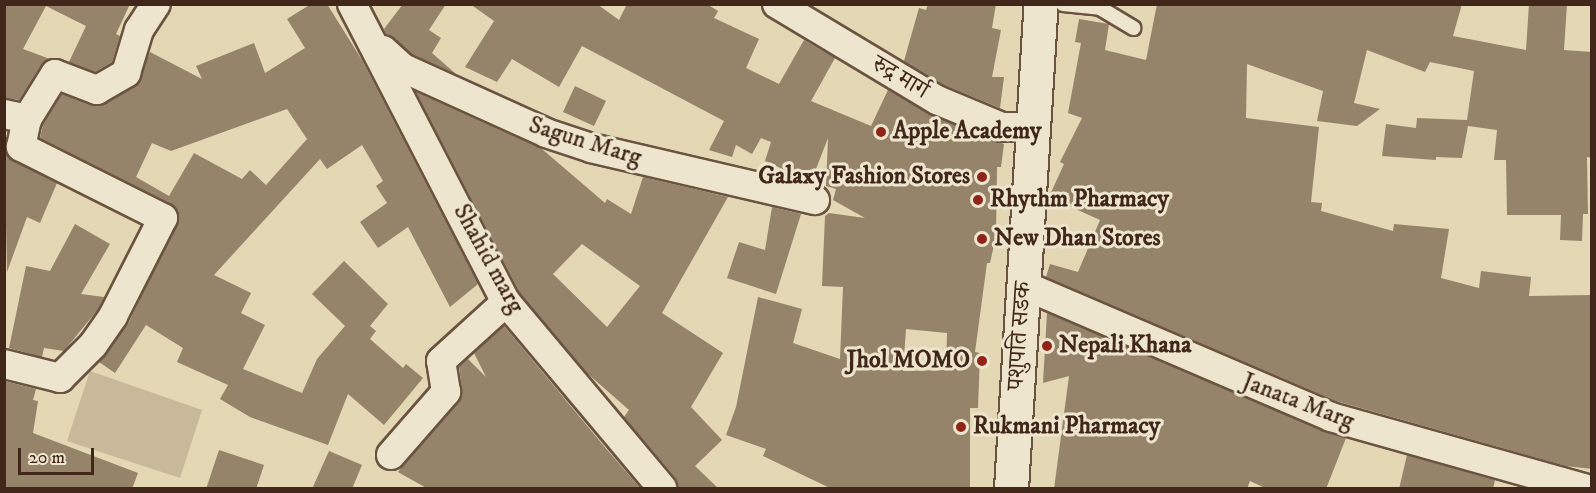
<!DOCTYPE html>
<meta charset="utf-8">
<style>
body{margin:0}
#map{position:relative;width:1596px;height:493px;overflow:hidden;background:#e3d7b4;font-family:"IM FELL DW Pica","Noto Serif Devanagari",serif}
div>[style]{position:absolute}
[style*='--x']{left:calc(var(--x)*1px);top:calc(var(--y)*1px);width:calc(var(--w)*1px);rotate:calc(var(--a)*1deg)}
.green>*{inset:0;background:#c7b99a}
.building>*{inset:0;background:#95836a}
.roads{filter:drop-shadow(2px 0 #6a5340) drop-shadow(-2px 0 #6a5340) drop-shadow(0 2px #6a5340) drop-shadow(0 -2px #6a5340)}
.service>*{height:14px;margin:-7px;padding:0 7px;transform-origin:7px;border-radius:7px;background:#ede5ce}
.minor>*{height:28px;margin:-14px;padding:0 14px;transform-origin:14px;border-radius:14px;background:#ede5ce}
.secondary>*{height:33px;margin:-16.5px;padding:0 16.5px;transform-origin:16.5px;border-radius:16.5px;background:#ede5ce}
.dots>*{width:16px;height:16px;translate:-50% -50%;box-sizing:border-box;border:3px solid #ede5ce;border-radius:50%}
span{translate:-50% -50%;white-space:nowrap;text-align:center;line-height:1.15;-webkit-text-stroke:6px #ede5ce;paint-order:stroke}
.street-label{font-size:24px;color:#41271a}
.poi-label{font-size:24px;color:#41271a;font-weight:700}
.left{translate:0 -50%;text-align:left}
.right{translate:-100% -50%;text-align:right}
.frame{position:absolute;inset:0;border:6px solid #41271a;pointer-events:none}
.scale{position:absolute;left:18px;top:448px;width:76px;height:27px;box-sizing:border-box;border:3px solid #41271a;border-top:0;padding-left:8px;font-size:18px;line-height:21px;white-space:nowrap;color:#41271a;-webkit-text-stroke:4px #ede5ce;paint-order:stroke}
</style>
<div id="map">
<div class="green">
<i style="clip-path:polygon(90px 371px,202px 410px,180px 478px,67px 441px)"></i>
</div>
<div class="building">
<i style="clip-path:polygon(4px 4px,130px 4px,116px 34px,120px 36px,112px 62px,95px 72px,69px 62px,86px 26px,46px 6px,23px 49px,50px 59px,41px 65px,19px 100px,4px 98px)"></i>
<i style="clip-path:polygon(evenodd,311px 4px,327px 4px,362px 60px,478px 284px,450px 307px,408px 227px,378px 248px,360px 222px,387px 203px,376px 186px,383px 181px,362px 145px,327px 169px,320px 159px,214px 275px,251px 293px,241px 313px,265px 325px,243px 369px,302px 393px,317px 359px,345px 326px,312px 294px,344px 261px,388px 304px,370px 326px,376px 331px,370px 339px,403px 368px,406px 364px,423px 378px,384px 425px,348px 394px,328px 445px,250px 417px,220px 399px,228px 385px,177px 362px,183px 348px,146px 325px,115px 373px,99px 362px,128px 324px,179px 217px,170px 203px,40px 138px,43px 125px,62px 94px,92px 106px,105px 104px,135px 87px,150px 52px,202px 79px,196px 66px,254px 43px,265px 73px,305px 48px,287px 19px,311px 4px,287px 109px,307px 139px,266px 185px,250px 170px,242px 179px,194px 153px,169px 196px,136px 177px,152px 143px,171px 151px,287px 109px)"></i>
<i style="clip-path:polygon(403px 4px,446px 4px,429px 30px,441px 38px,432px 53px,456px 74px,412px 54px,386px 34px,384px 29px)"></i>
<i style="clip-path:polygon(evenodd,470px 4px,597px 4px,619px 20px,627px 4px,707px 4px,718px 11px,714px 18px,759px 39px,746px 68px,779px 84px,804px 40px,835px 58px,811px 101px,871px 126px,888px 90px,931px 115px,1004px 144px,1001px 167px,997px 167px,996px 236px,990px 263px,987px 263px,975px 352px,980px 353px,978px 408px,970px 408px,970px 489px,832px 489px,763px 456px,766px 449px,726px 435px,736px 407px,758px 297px,802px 309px,793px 343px,840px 359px,843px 287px,822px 286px,825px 216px,829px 213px,865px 218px,833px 200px,836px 189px,826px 186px,828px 138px,811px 182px,765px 161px,771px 142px,761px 138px,752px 154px,736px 145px,732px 157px,709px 150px,724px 121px,582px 46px,559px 87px,512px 59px,497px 82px,465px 67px,494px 21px,470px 4px,906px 329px,947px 333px,946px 370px,903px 371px,906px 329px)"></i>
<i style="clip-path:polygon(928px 4px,996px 4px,992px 28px,1001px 30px,992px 77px,1004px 77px,1000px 108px,944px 85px,904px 61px,919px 8px,926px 10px)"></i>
<i style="clip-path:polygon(1157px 4px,1462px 4px,1453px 36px,1526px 50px,1529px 4px,1567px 4px,1564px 50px,1592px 52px,1592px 158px,1587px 157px,1588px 214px,1583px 214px,1582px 241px,1560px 240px,1561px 215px,1507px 215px,1506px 160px,1494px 160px,1497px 130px,1468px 126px,1462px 158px,1436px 157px,1436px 160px,1382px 156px,1386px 124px,1416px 128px,1417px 118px,1467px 120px,1474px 71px,1430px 62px,1425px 72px,1367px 50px,1354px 103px,1380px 109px,1357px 126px,1317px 121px,1323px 91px,1247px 64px,1246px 118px,1319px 127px,1311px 202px,1322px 203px,1321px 211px,1393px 231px,1394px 224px,1449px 229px,1441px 278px,1479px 288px,1481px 271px,1531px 277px,1529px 296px,1592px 295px,1592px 469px,1566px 466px,1336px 401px,1046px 277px,1050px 264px,1078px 272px,1100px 220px,1049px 197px,1064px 164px,1060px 162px,1082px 118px,1068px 113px,1081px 43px,1075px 42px,1079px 19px,1109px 24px,1105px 50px,1146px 60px)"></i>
<i style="clip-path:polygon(575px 86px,606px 101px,594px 126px,563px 112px)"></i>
<i style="clip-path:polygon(evenodd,416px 92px,542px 149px,605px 203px,607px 199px,631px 214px,643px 177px,728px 197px,662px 313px,723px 353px,691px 407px,722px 440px,695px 466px,719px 489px,678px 489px,675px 477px,624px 417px,629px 410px,588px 374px,520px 293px,416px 92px,582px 244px,640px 286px,607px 327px,553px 274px,582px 244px)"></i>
<i style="clip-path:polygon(4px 131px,8px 158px,57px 183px,40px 223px,27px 217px,7px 272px)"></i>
<i style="clip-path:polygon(772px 207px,801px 214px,776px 294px,727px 278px,739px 242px,765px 250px)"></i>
<i style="clip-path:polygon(75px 224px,110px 244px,81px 294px,104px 297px,99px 308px,64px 351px,44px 348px,42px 357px,9px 348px,26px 266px,50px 271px)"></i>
<i style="clip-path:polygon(1047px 313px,1346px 438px,1326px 489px,1267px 489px,1250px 481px,1247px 489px,1054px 489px,1069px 376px,1043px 383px)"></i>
<i style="clip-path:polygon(504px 326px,603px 445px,641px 489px,428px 489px,398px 472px,459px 402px,462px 390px,459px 367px,468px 359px,486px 377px,474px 353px)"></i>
<i style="clip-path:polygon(4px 381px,36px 389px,33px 400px,38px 401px,33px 433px,138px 473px,132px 489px,4px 489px)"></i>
<i style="clip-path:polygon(219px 450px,264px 465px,256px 489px,206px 489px)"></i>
<i style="clip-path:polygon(329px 451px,362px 465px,352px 489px,312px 489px)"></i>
<i style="clip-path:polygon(1407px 455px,1495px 480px,1493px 489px,1399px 489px)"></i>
</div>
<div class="roads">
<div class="service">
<i style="--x:1063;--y:4;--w:37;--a:6"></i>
<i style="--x:1100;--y:8;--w:39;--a:31"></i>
</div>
<div class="minor">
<i style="--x:352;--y:4;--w:335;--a:62.7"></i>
<i style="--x:506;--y:302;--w:243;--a:50"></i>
<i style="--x:777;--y:4;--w:187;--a:31"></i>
<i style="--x:937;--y:100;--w:70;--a:22.6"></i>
<i style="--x:1002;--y:127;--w:31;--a:0"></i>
<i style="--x:383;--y:50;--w:27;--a:42"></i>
<i style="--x:403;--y:68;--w:157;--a:24.4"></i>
<i style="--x:546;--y:133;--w:47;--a:18.4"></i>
<i style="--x:591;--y:148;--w:230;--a:13.1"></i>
<i style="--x:4;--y:114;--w:24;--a:12"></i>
<i style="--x:27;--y:119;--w:53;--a:-58.1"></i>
<i style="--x:55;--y:74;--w:45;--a:20.9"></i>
<i style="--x:97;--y:90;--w:34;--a:-30"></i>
<i style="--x:126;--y:73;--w:45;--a:-73.2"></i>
<i style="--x:139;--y:30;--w:31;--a:-57"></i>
<i style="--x:1023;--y:285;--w:335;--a:23.2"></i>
<i style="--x:1331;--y:417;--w:263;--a:15.7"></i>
<i style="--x:4;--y:364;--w:58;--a:14"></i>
<i style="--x:60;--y:378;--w:47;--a:-45"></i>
<i style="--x:93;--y:345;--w:35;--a:-55"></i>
<i style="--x:113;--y:316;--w:110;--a:-63"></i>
<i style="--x:163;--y:218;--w:159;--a:-153.4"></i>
<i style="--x:21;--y:147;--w:29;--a:-78"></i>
<i style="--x:391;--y:455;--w:84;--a:-48.9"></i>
<i style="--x:446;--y:392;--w:31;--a:-99"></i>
<i style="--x:441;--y:361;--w:88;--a:-42.2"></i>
</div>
<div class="secondary">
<i style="--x:1011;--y:488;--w:485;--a:-86.5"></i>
</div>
</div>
<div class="dots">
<i style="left:881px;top:132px;background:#8f2418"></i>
<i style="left:982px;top:177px;background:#8f2418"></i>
<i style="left:978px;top:200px;background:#8f2418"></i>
<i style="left:982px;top:239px;background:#8f2418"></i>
<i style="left:1047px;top:346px;background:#8f2418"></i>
<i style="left:982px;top:361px;background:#8f2418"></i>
<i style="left:961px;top:427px;background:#8f2418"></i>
</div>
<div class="street-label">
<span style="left:900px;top:78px;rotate:31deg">रुद्र मार्ग</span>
<span style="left:585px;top:142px;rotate:17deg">Sagun Marg</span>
<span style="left:488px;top:259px;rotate:61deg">Shahid marg</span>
<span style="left:1020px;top:336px;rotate:-86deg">पशुपति सडक</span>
<span style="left:1298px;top:402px;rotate:21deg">Janata Marg</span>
</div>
<div class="poi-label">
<span class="left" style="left:893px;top:132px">Apple Academy</span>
<span class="right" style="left:970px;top:177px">Galaxy Fashion Stores</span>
<span class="left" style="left:990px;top:200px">Rhythm Pharmacy</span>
<span class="left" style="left:994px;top:239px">New Dhan Stores</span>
<span class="left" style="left:1059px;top:346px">Nepali Khana</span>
<span class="right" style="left:970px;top:361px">Jhol MOMO</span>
<span class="left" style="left:973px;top:427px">Rukmani Pharmacy</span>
</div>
<div class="frame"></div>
<div class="scale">20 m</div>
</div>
